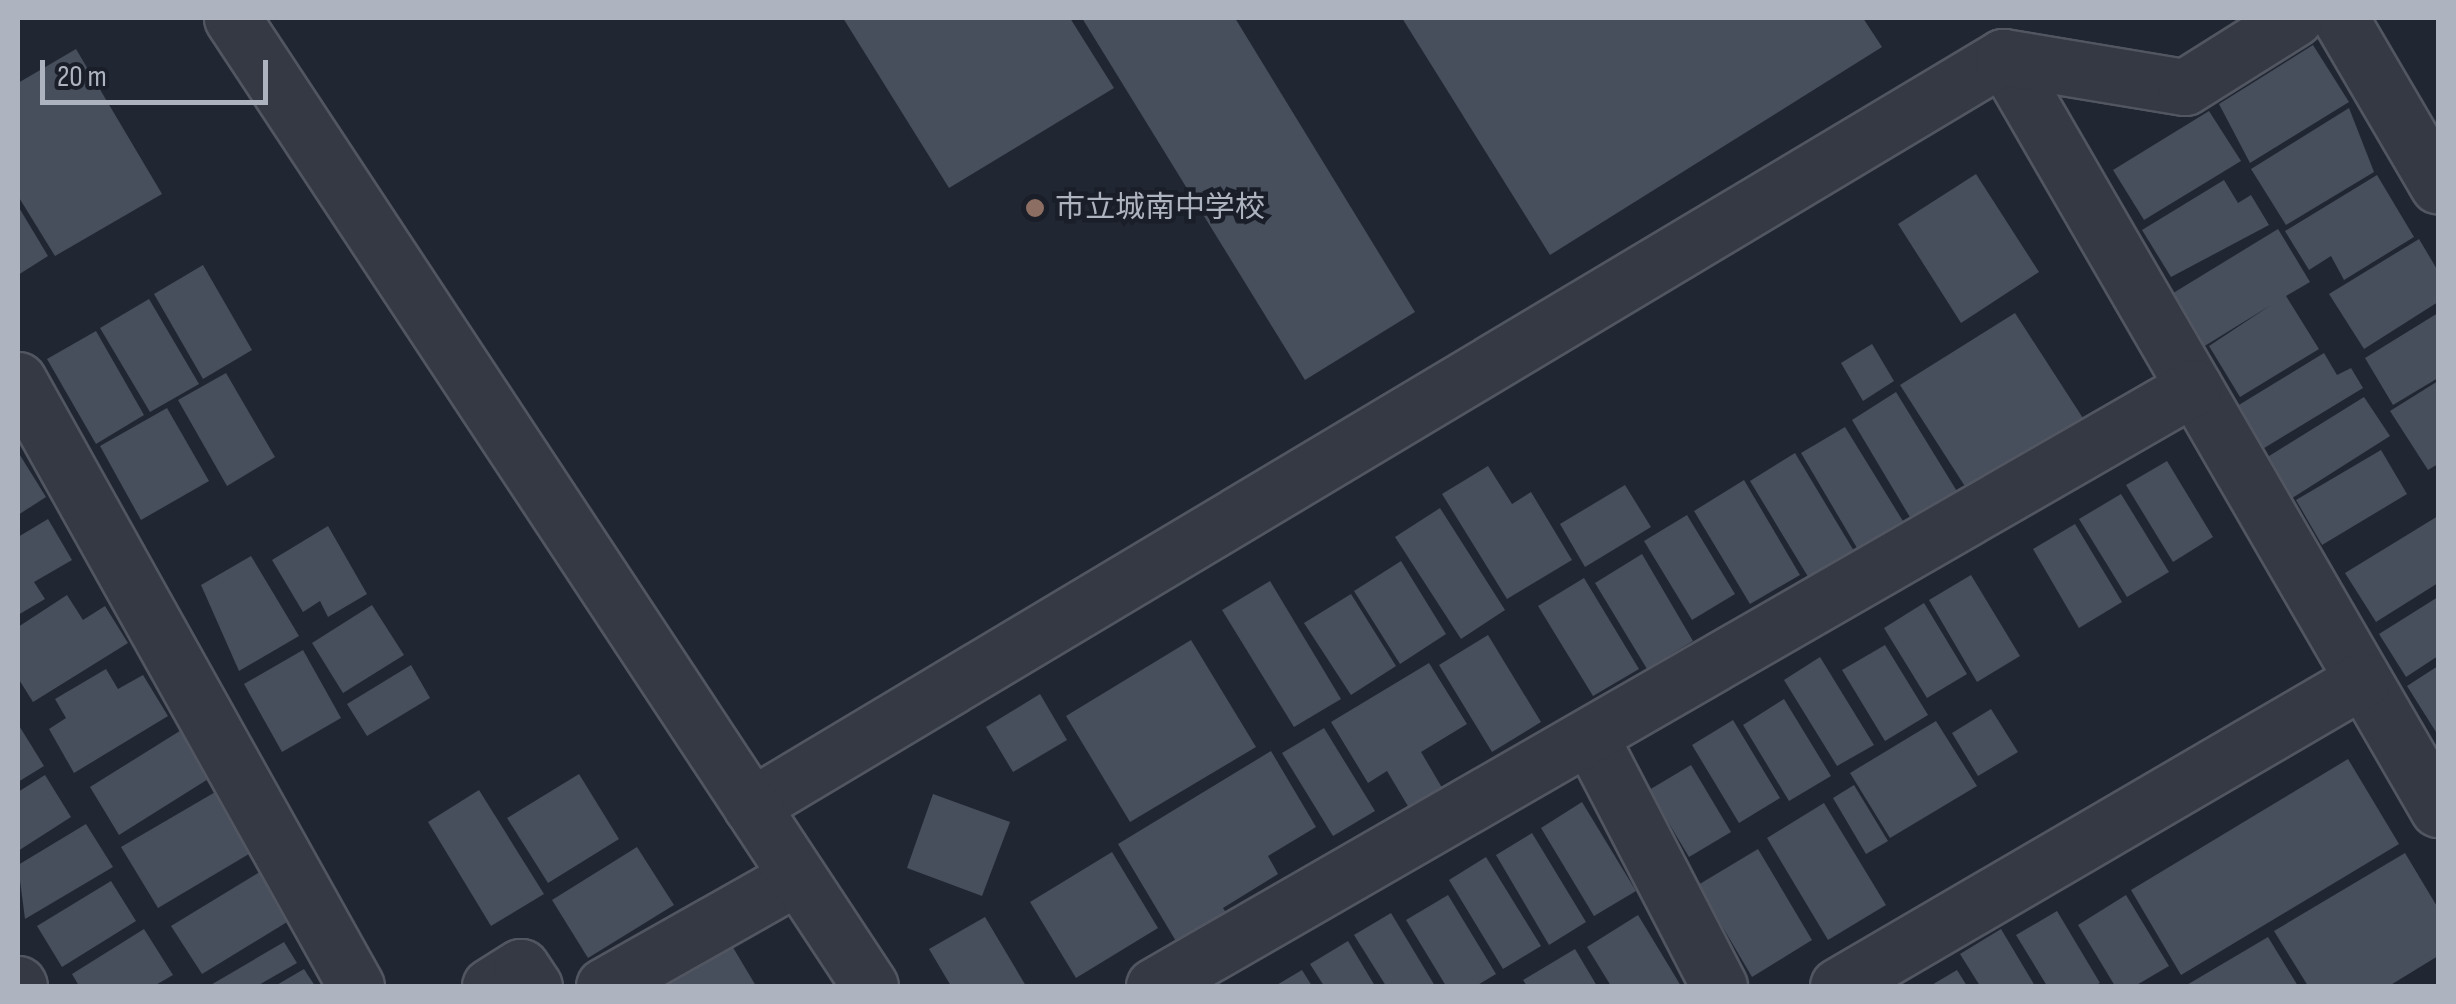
<!DOCTYPE html>
<meta charset="utf-8">
<style>
body{margin:0}
#map{position:relative;width:2456px;height:1004px;overflow:hidden;background:#212732;font-family:"Sofia Sans Condensed","Noto Sans JP",sans-serif}
div>[style]{position:absolute}
[style*='--x']{left:calc(var(--x)*1px);top:calc(var(--y)*1px);width:calc(var(--w)*1px);rotate:calc(var(--a)*1deg)}
.building>*{inset:0;background:#474e5c}
.roads{filter:drop-shadow(2px 0 #515661) drop-shadow(-2px 0 #515661) drop-shadow(0 2px #515661) drop-shadow(0 -2px #515661)}
.minor>*{height:55px;margin:-27.5px;padding:0 27.5px;transform-origin:27.5px;border-radius:27.5px;background:#343943}
.tertiary>*{height:55px;margin:-27.5px;padding:0 27.5px;transform-origin:27.5px;border-radius:27.5px;background:#343943}
.dots>*{width:28px;height:28px;translate:-50% -50%;box-sizing:border-box;border:5px solid #191e28;border-radius:50%}
span{translate:-50% -50%;white-space:nowrap;text-align:center;line-height:1.15;-webkit-text-stroke:9px #191e28;paint-order:stroke}
.poi-label{font-size:30px;color:#aeb3c0}
.left{translate:0 -50%;text-align:left}
.frame{position:absolute;inset:0;border:20px solid #aeb3c0;pointer-events:none}
.scale{position:absolute;left:40px;top:60px;width:228px;height:45px;box-sizing:border-box;border:5px solid #aeb3c0;border-top:0;padding-left:12px;font-size:30px;line-height:35px;white-space:nowrap;color:#aeb3c0;-webkit-text-stroke:8px #191e28;paint-order:stroke}
</style>
<div id="map">
<div class="building">
<i style="clip-path:polygon(843px 18px,1070px 18px,1114px 88px,949px 188px)"></i>
<i style="clip-path:polygon(1082px 18px,1235px 18px,1415px 312px,1305px 380px)"></i>
<i style="clip-path:polygon(1402px 18px,1863px 18px,1882px 47px,1550px 255px)"></i>
<i style="clip-path:polygon(2313px 45px,2349px 102px,2250px 163px,2219px 104px)"></i>
<i style="clip-path:polygon(76px 49px,162px 194px,55px 256px,18px 196px,18px 83px)"></i>
<i style="clip-path:polygon(2349px 108px,2374px 172px,2286px 225px,2251px 169px)"></i>
<i style="clip-path:polygon(2209px 111px,2241px 161px,2144px 220px,2113px 170px)"></i>
<i style="clip-path:polygon(1976px 174px,2039px 272px,1961px 323px,1898px 224px)"></i>
<i style="clip-path:polygon(2377px 175px,2414px 237px,2344px 280px,2331px 256px,2309px 270px,2285px 231px)"></i>
<i style="clip-path:polygon(2224px 180px,2238px 203px,2251px 195px,2269px 225px,2171px 277px,2142px 230px)"></i>
<i style="clip-path:polygon(18px 206px,48px 256px,18px 275px)"></i>
<i style="clip-path:polygon(2278px 229px,2310px 282px,2286px 296px,2319px 349px,2240px 397px,2209px 346px,2271px 305px,2203px 347px,2170px 295px)"></i>
<i style="clip-path:polygon(2419px 239px,2438px 271px,2438px 302px,2364px 349px,2329px 294px)"></i>
<i style="clip-path:polygon(203px 265px,252px 350px,203px 379px,154px 294px)"></i>
<i style="clip-path:polygon(149px 299px,199px 384px,150px 412px,100px 328px)"></i>
<i style="clip-path:polygon(2015px 313px,2090px 429px,1975px 502px,1900px 385px)"></i>
<i style="clip-path:polygon(2438px 313px,2438px 378px,2393px 405px,2365px 358px)"></i>
<i style="clip-path:polygon(96px 331px,144px 415px,96px 444px,47px 359px)"></i>
<i style="clip-path:polygon(1872px 344px,1894px 381px,1863px 401px,1841px 363px)"></i>
<i style="clip-path:polygon(2324px 353px,2337px 375px,2351px 368px,2363px 388px,2256px 453px,2229px 411px)"></i>
<i style="clip-path:polygon(226px 373px,275px 457px,227px 486px,178px 400px)"></i>
<i style="clip-path:polygon(2438px 381px,2438px 464px,2428px 470px,2390px 411px)"></i>
<i style="clip-path:polygon(1896px 392px,1966px 506px,1920px 534px,1852px 420px)"></i>
<i style="clip-path:polygon(2364px 397px,2390px 436px,2286px 502px,2261px 461px)"></i>
<i style="clip-path:polygon(167px 408px,209px 481px,141px 520px,100px 446px)"></i>
<i style="clip-path:polygon(1845px 427px,1906px 526px,1860px 553px,1801px 453px)"></i>
<i style="clip-path:polygon(2381px 450px,2407px 494px,2322px 545px,2296px 500px)"></i>
<i style="clip-path:polygon(18px 452px,46px 497px,18px 515px)"></i>
<i style="clip-path:polygon(1795px 453px,1866px 571px,1821px 598px,1750px 481px)"></i>
<i style="clip-path:polygon(2167px 461px,2213px 537px,2173px 562px,2126px 485px)"></i>
<i style="clip-path:polygon(1488px 466px,1512px 504px,1531px 492px,1572px 560px,1507px 599px,1442px 494px)"></i>
<i style="clip-path:polygon(1744px 480px,1800px 575px,1750px 604px,1694px 511px)"></i>
<i style="clip-path:polygon(1625px 485px,1651px 527px,1585px 567px,1560px 524px)"></i>
<i style="clip-path:polygon(2121px 494px,2169px 572px,2127px 597px,2079px 519px)"></i>
<i style="clip-path:polygon(1440px 508px,1505px 610px,1461px 639px,1395px 537px)"></i>
<i style="clip-path:polygon(1687px 515px,1735px 594px,1692px 620px,1644px 541px)"></i>
<i style="clip-path:polygon(2438px 516px,2438px 583px,2376px 622px,2345px 573px)"></i>
<i style="clip-path:polygon(48px 519px,72px 560px,34px 582px,45px 599px,18px 615px,18px 537px)"></i>
<i style="clip-path:polygon(2075px 524px,2122px 602px,2079px 628px,2033px 549px)"></i>
<i style="clip-path:polygon(328px 526px,367px 594px,328px 617px,320px 601px,303px 612px,272px 560px)"></i>
<i style="clip-path:polygon(1642px 554px,1693px 641px,1647px 669px,1595px 583px)"></i>
<i style="clip-path:polygon(251px 556px,299px 636px,239px 671px,201px 585px)"></i>
<i style="clip-path:polygon(1401px 561px,1446px 634px,1400px 664px,1354px 591px)"></i>
<i style="clip-path:polygon(1971px 575px,2020px 656px,1977px 682px,1929px 600px)"></i>
<i style="clip-path:polygon(1584px 578px,1639px 669px,1593px 696px,1538px 606px)"></i>
<i style="clip-path:polygon(1270px 581px,1341px 699px,1294px 727px,1222px 610px)"></i>
<i style="clip-path:polygon(1351px 594px,1396px 666px,1351px 695px,1304px 623px)"></i>
<i style="clip-path:polygon(67px 595px,83px 620px,105px 606px,128px 643px,33px 702px,18px 678px,18px 627px)"></i>
<i style="clip-path:polygon(2438px 597px,2438px 656px,2406px 677px,2379px 634px)"></i>
<i style="clip-path:polygon(1924px 603px,1967px 674px,1927px 698px,1884px 628px)"></i>
<i style="clip-path:polygon(372px 605px,404px 655px,343px 693px,312px 643px)"></i>
<i style="clip-path:polygon(1488px 635px,1541px 722px,1492px 752px,1439px 665px)"></i>
<i style="clip-path:polygon(1191px 640px,1256px 747px,1130px 822px,1066px 716px)"></i>
<i style="clip-path:polygon(1885px 645px,1928px 715px,1885px 741px,1842px 670px)"></i>
<i style="clip-path:polygon(303px 650px,341px 718px,282px 752px,244px 684px)"></i>
<i style="clip-path:polygon(1820px 657px,1874px 745px,1837px 766px,1784px 680px)"></i>
<i style="clip-path:polygon(1429px 663px,1467px 724px,1421px 752px,1454px 808px,1421px 828px,1387px 771px,1368px 783px,1331px 722px)"></i>
<i style="clip-path:polygon(411px 665px,430px 698px,367px 736px,347px 704px)"></i>
<i style="clip-path:polygon(2438px 666px,2438px 730px,2436px 732px,2407px 686px)"></i>
<i style="clip-path:polygon(106px 669px,118px 689px,143px 675px,168px 716px,74px 773px,49px 729px,66px 718px,55px 699px)"></i>
<i style="clip-path:polygon(1040px 694px,1067px 740px,1013px 772px,986px 727px)"></i>
<i style="clip-path:polygon(1784px 699px,1831px 776px,1789px 801px,1743px 725px)"></i>
<i style="clip-path:polygon(1991px 709px,2018px 752px,1978px 776px,1952px 733px)"></i>
<i style="clip-path:polygon(1733px 720px,1780px 798px,1739px 823px,1692px 745px)"></i>
<i style="clip-path:polygon(1936px 721px,1977px 786px,1890px 838px,1850px 773px)"></i>
<i style="clip-path:polygon(18px 724px,44px 766px,18px 782px)"></i>
<i style="clip-path:polygon(1324px 728px,1375px 811px,1333px 836px,1282px 753px)"></i>
<i style="clip-path:polygon(183px 729px,213px 776px,119px 835px,90px 787px)"></i>
<i style="clip-path:polygon(1271px 751px,1316px 827px,1268px 856px,1278px 874px,1223px 908px,1232px 922px,1183px 953px,1118px 844px)"></i>
<i style="clip-path:polygon(2348px 759px,2399px 844px,2181px 975px,2131px 890px)"></i>
<i style="clip-path:polygon(1691px 765px,1731px 832px,1689px 857px,1649px 790px)"></i>
<i style="clip-path:polygon(579px 774px,619px 839px,548px 883px,507px 818px)"></i>
<i style="clip-path:polygon(45px 775px,71px 817px,18px 851px,18px 792px)"></i>
<i style="clip-path:polygon(1854px 785px,1888px 841px,1866px 854px,1833px 798px)"></i>
<i style="clip-path:polygon(479px 790px,544px 894px,491px 926px,428px 822px)"></i>
<i style="clip-path:polygon(217px 791px,254px 851px,158px 908px,121px 847px)"></i>
<i style="clip-path:polygon(933px 794px,1010px 822px,982px 896px,907px 868px)"></i>
<i style="clip-path:polygon(1582px 802px,1636px 891px,1594px 916px,1541px 828px)"></i>
<i style="clip-path:polygon(1824px 803px,1886px 905px,1828px 940px,1767px 838px)"></i>
<i style="clip-path:polygon(86px 824px,113px 867px,25px 919px,18px 865px)"></i>
<i style="clip-path:polygon(1532px 833px,1586px 922px,1549px 945px,1496px 855px)"></i>
<i style="clip-path:polygon(637px 847px,674px 905px,588px 958px,552px 900px)"></i>
<i style="clip-path:polygon(1758px 849px,1812px 940px,1752px 977px,1698px 885px)"></i>
<i style="clip-path:polygon(1112px 852px,1158px 928px,1076px 978px,1030px 902px)"></i>
<i style="clip-path:polygon(2405px 853px,2438px 908px,2438px 956px,2389px 986px,2308px 986px,2274px 931px)"></i>
<i style="clip-path:polygon(1486px 857px,1541px 946px,1503px 969px,1449px 880px)"></i>
<i style="clip-path:polygon(268px 867px,297px 916px,202px 974px,171px 926px)"></i>
<i style="clip-path:polygon(111px 881px,136px 921px,62px 967px,37px 926px)"></i>
<i style="clip-path:polygon(1448px 895px,1496px 974px,1476px 986px,1446px 986px,1406px 920px)"></i>
<i style="clip-path:polygon(2126px 895px,2169px 966px,2135px 986px,2115px 986px,2078px 925px)"></i>
<i style="clip-path:polygon(2057px 911px,2100px 983px,2094px 986px,2047px 986px,2016px 935px)"></i>
<i style="clip-path:polygon(1391px 913px,1435px 986px,1386px 986px,1354px 935px)"></i>
<i style="clip-path:polygon(1638px 915px,1681px 986px,1611px 986px,1587px 947px)"></i>
<i style="clip-path:polygon(985px 917px,1026px 986px,951px 986px,929px 949px)"></i>
<i style="clip-path:polygon(144px 929px,173px 975px,154px 986px,79px 986px,72px 974px)"></i>
<i style="clip-path:polygon(2001px 929px,2035px 986px,1980px 986px,1960px 954px)"></i>
<i style="clip-path:polygon(725px 934px,756px 986px,656px 986px)"></i>
<i style="clip-path:polygon(2268px 937px,2298px 986px,2185px 986px)"></i>
<i style="clip-path:polygon(1348px 941px,1375px 986px,1324px 986px,1310px 964px)"></i>
<i style="clip-path:polygon(284px 942px,297px 963px,257px 986px,209px 986px)"></i>
<i style="clip-path:polygon(1575px 949px,1597px 986px,1527px 986px,1523px 980px)"></i>
<i style="clip-path:polygon(304px 969px,315px 986px,275px 986px)"></i>
<i style="clip-path:polygon(1302px 970px,1312px 986px,1275px 986px)"></i>
<i style="clip-path:polygon(1957px 970px,1967px 986px,1930px 986px)"></i>
</div>
<div class="roads">
<div class="minor">
<i style="--x:2340;--y:18;--w:194;--a:59.7"></i>
<i style="--x:2003;--y:57;--w:869;--a:59.95"></i>
<i style="--x:18;--y:380;--w:694;--a:60.85"></i>
<i style="--x:1591;--y:739;--w:278;--a:62.6"></i>
<i style="--x:751;--y:806;--w:1459;--a:-30.89"></i>
<i style="--x:2003;--y:57;--w:184;--a:9.4"></i>
<i style="--x:2185;--y:87;--w:130;--a:-32.1"></i>
<i style="--x:18;--y:984;--w:2;--a:63"></i>
<i style="--x:490;--y:986;--w:36;--a:-32"></i>
<i style="--x:521;--y:967;--w:23;--a:56"></i>
<i style="--x:604;--y:986;--w:222;--a:-29.5"></i>
<i style="--x:1154;--y:986;--w:1200;--a:-29.94"></i>
<i style="--x:1838;--y:986;--w:607;--a:-30.28"></i>
</div>
<div class="tertiary">
<i style="--x:232;--y:18;--w:1159;--a:56.61"></i>
</div>
</div>
<div class="dots">
<i style="left:1035px;top:208px;background:#8d6e63"></i>
</div>
<div class="poi-label">
<span class="left" style="left:1055px;top:208px">市立城南中学校</span>
</div>
<div class="frame"></div>
<div class="scale">20 m</div>
</div>
